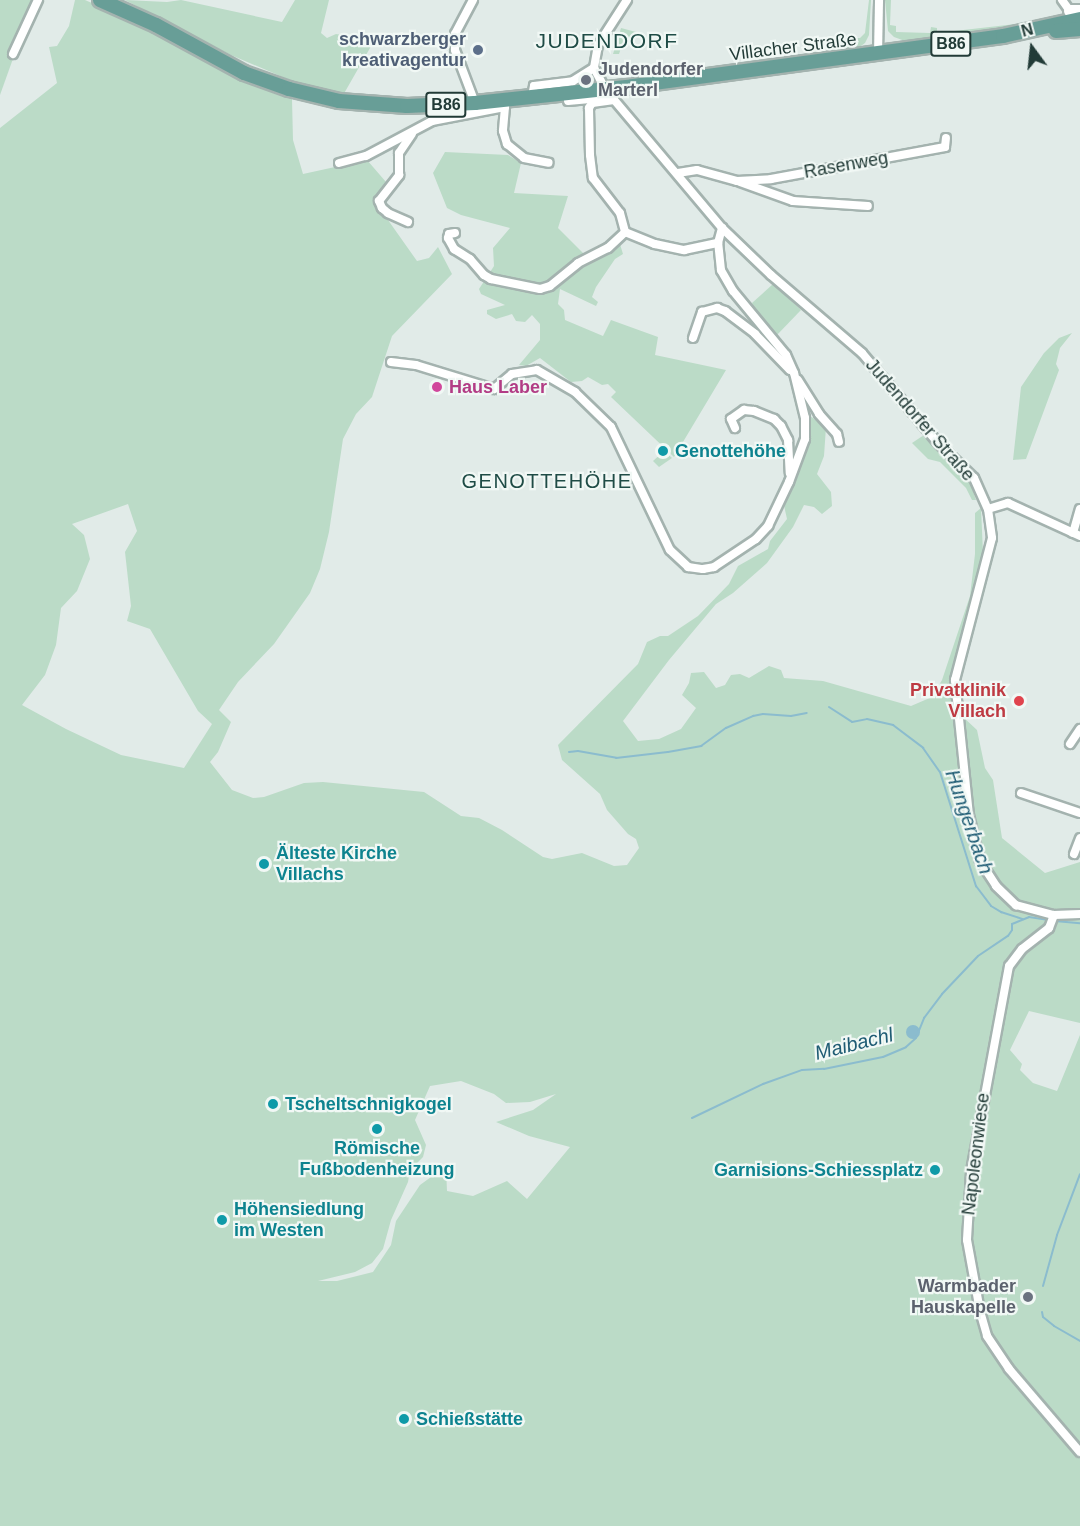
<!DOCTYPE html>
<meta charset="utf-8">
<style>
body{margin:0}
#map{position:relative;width:1080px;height:1526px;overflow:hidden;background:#e1ebe8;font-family:Helvetica,sans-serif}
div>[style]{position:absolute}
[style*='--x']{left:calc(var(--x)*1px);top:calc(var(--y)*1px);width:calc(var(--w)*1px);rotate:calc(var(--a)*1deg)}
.green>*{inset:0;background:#bbdbc7}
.water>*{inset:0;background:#8bbcce}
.round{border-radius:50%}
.stream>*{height:2px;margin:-1px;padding:0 1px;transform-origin:1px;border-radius:1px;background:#8bbcce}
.roads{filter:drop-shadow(2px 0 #a4b3af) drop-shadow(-2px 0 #a4b3af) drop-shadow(0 2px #a4b3af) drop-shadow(0 -2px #a4b3af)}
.street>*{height:8px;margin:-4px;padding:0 4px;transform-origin:4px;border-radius:4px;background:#fff}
.secondary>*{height:12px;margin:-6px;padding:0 6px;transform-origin:6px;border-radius:6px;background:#fff}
.primary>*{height:14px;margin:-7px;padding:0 7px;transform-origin:7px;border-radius:7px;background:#689e97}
.dots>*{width:16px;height:16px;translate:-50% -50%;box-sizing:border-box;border:3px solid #f1f8f5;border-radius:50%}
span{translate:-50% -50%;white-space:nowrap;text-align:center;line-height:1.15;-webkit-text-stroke:4.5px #f1f8f5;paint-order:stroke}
.shield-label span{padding:2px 4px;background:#f1f8f5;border:2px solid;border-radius:4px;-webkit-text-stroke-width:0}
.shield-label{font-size:16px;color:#223b37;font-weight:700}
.service-label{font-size:18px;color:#4e5e75;font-weight:700}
.right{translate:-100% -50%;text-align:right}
.street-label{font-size:18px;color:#223b37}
.worship-label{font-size:18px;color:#5b616d;font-weight:700}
.left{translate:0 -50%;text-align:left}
.hotel-label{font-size:18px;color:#b23c85;font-weight:700}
.culture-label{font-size:18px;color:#0d838f;font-weight:700}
.health-label{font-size:18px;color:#be3a42;font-weight:700}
.neighbourhood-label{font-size:20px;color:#1f4c46;letter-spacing:1.5px}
.water-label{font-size:20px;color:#1f5c74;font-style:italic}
.quarter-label{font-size:21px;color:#1f4c46;letter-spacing:1.5px}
.north{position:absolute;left:1002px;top:18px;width:60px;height:60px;-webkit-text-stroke:4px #f1f8f5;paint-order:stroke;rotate:345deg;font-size:16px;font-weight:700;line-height:24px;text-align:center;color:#223b37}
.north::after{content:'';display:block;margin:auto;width:21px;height:27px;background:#223b37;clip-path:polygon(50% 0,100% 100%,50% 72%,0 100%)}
</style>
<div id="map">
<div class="green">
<i style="clip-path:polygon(0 0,34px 0,0 95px)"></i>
<i style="clip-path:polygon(evenodd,75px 0,85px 0,155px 31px,292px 99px,293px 140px,303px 174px,367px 160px,386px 182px,376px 203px,417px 261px,429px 258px,438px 247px,452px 274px,392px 336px,372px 397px,356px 414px,343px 439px,329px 532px,320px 569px,310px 593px,274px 644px,238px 682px,219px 710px,231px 722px,218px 752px,210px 762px,232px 790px,253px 798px,264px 797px,304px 783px,323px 782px,424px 792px,461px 816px,479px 818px,502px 830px,543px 857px,552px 859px,582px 853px,614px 866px,627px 865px,639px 848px,636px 839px,628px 834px,607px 810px,600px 794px,562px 760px,558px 745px,638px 664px,647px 642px,660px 636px,668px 636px,698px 616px,729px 584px,738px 566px,768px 549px,770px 541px,787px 519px,783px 501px,796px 478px,807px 444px,810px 416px,826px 427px,824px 456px,817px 474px,831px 492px,832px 506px,822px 514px,814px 507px,804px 505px,793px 527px,767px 563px,733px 593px,716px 604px,669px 660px,623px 721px,638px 741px,659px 739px,681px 729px,696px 708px,682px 695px,689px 683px,691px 673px,704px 672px,716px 688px,725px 685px,731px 675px,740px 674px,749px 678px,769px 666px,781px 670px,784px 678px,823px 681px,911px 706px,932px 697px,942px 680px,970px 596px,975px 554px,975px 513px,981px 508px,983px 553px,979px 582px,954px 685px,962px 716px,977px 730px,985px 768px,993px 780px,1002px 838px,1045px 873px,1080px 862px,1080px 911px,1049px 909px,1058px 918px,1080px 917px,1080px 1023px,1029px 1011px,1010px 1050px,1022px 1064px,1020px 1070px,1033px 1083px,1057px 1091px,1080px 1035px,1080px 1526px,0 1526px,0 128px,57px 83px,49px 47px,57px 46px,69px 26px,75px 0,128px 504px,137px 531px,125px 552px,131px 606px,127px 621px,150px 629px,198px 711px,212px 724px,184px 768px,121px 755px,66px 729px,22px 705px,45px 675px,56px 645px,61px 608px,77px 591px,90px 559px,84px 535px,72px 524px,128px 504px,75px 0,461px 1081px,494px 1094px,506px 1103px,530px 1102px,556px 1094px,533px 1110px,496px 1122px,529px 1136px,570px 1147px,527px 1199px,507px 1181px,473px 1196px,447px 1191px,446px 1169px,438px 1172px,420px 1185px,396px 1221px,391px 1245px,373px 1272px,337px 1281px,318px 1281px,355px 1272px,372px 1263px,383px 1249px,391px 1220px,408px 1182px,410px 1170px,423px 1157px,426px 1145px,415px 1120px,430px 1086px,461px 1081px)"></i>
<i style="clip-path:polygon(125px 0,167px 2px,181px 0,282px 22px,295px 0,329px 0,321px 33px,327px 38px,336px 34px,374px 41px,342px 97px,313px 90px,231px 55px)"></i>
<i style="clip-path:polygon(869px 0,871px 0,869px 35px,865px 43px,858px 48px,834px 52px,834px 38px,860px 38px,865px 33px)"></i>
<i style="clip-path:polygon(885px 0,891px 0,890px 25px,896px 26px,896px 32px,930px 33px,931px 27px,937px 28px,937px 33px,1041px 21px,905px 41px,894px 37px,888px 31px)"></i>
<i style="clip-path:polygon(621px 28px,636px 32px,635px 39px,621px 48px,619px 54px,613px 54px)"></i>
<i style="clip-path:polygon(445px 152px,508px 155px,521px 163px,514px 193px,568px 196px,558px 228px,585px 255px,568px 267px,619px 241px,623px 254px,615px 259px,596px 287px,592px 297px,598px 302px,596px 306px,560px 289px,558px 304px,564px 310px,565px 320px,603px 336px,611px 320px,658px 337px,655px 355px,726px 370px,674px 457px,611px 397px,616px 392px,608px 384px,602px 385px,588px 377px,582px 381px,571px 382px,540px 358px,526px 366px,519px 365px,540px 340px,540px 324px,532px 315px,525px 322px,516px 321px,512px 314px,496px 319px,487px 314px,487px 310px,505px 305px,481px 294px,479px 289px,494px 266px,493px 248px,510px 228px,461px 215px,447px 208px,433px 173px)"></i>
<i style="clip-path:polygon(773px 284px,801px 310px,776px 336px,756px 314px,752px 303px)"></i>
<i style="clip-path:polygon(1072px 333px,1060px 348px,1056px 364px,1059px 370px,1026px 459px,1013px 460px,1021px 387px,1044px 353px,1059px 338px)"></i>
<i style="clip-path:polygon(924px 435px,960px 471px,971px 485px,976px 500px,972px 500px,966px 488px,940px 462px,928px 459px,912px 443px)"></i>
<i style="clip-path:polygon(664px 451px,672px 458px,659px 467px,653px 461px)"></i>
</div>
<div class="water">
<i class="round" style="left:906px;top:1025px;width:14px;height:14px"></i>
</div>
<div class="stream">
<i style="--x:829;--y:707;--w:27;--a:33"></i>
<i style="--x:852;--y:722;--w:15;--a:-11"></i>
<i style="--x:867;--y:719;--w:27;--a:13"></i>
<i style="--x:893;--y:725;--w:38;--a:37"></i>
<i style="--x:923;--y:748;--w:29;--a:55"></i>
<i style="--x:940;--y:772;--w:120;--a:72.5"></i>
<i style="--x:976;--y:886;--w:25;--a:53"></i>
<i style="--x:991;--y:906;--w:12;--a:31"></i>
<i style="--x:1001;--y:912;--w:23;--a:18"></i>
<i style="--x:569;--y:752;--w:9;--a:-6"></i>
<i style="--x:578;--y:751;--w:39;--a:10"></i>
<i style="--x:616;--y:758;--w:52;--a:-6.6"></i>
<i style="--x:668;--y:752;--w:34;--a:-10"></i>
<i style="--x:701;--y:746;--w:31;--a:-36"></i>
<i style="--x:726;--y:728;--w:30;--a:-24"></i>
<i style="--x:753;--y:716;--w:10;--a:-11"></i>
<i style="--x:763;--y:714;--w:28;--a:4"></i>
<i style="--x:791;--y:716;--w:16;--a:-11"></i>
<i style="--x:1055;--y:921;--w:25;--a:5"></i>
<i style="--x:692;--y:1118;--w:79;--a:-25.6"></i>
<i style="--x:763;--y:1084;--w:41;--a:-19.7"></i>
<i style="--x:802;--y:1070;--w:22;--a:-3"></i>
<i style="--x:824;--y:1069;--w:60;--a:-11.5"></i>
<i style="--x:883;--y:1057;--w:25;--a:-23"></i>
<i style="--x:906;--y:1047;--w:13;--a:-42"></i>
<i style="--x:916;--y:1038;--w:22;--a:-68"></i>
<i style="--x:924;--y:1018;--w:30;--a:-53"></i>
<i style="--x:942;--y:994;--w:52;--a:-46.5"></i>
<i style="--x:978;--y:956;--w:36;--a:-34"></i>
<i style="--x:1008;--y:936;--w:7;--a:-56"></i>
<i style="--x:1012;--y:930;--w:6;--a:-90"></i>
<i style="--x:1012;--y:924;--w:18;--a:-22"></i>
<i style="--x:1029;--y:917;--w:20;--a:9"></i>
<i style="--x:1043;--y:1286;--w:53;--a:-74.6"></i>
<i style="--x:1057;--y:1235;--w:65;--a:-69.3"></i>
<i style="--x:1042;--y:1312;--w:5;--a:79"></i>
<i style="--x:1043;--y:1317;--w:14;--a:39"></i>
<i style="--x:1054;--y:1326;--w:30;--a:30"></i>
</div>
<div class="roads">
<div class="street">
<i style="--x:473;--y:0;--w:38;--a:118"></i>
<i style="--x:455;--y:34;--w:16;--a:90"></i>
<i style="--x:455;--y:50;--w:57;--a:69.3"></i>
<i style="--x:627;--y:0;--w:54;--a:122.8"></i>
<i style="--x:598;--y:45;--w:23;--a:100"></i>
<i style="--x:594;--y:68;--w:24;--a:62"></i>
<i style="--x:605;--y:89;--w:182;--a:49.9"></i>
<i style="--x:722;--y:228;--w:68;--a:43.8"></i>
<i style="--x:771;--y:275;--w:120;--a:40.6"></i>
<i style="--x:862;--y:353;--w:118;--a:49.8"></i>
<i style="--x:938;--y:443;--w:50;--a:44.2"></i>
<i style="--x:974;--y:478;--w:34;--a:66"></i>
<i style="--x:988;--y:509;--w:29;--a:82"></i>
<i style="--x:992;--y:538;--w:147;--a:104.6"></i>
<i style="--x:955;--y:680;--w:136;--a:84.1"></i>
<i style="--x:969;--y:815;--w:47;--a:76.6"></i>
<i style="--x:980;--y:861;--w:30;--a:57"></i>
<i style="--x:996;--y:886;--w:28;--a:44"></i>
<i style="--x:1016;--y:905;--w:39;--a:15"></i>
<i style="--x:1054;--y:915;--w:26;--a:-2"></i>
<i style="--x:1062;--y:0;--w:14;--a:54"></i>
<i style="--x:13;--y:54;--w:60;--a:-65.2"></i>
<i style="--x:878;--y:54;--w:54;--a:-88.9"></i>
<i style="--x:532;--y:97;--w:11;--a:-80"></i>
<i style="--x:534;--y:86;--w:39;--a:-7"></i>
<i style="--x:573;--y:81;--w:25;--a:-32"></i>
<i style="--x:614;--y:100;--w:22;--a:172"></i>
<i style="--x:592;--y:103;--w:6;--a:121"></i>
<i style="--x:589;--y:108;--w:47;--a:88.8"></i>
<i style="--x:590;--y:155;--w:23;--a:83"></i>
<i style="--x:593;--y:178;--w:44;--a:52.4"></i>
<i style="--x:620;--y:213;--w:20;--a:75"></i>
<i style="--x:568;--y:101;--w:25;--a:-5"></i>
<i style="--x:593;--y:99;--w:4;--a:45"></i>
<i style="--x:505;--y:107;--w:24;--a:95"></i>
<i style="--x:503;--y:131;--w:14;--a:73"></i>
<i style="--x:507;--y:144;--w:22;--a:39"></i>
<i style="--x:524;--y:158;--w:25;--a:11"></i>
<i style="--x:339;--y:163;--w:28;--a:-15"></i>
<i style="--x:366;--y:156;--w:75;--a:-27.9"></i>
<i style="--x:432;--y:121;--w:74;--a:-10.9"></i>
<i style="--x:505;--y:107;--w:7;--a:-82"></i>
<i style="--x:678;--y:173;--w:19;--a:-9"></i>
<i style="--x:697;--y:170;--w:41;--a:15.4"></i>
<i style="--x:737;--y:181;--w:34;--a:-3"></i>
<i style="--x:771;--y:179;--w:177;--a:-10.4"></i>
<i style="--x:945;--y:147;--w:9;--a:-84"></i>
<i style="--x:740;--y:182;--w:56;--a:19.7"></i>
<i style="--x:793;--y:201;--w:75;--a:3.8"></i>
<i style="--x:408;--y:222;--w:22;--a:-156"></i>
<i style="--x:388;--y:213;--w:8;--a:-140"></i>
<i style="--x:382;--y:208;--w:8;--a:-113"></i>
<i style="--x:379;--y:201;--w:33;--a:-52"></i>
<i style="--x:399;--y:175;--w:22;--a:-90"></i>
<i style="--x:399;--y:153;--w:23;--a:-56"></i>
<i style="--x:625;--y:232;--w:32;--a:22"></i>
<i style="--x:655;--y:244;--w:30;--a:12"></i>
<i style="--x:684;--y:250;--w:35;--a:-12"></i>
<i style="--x:455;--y:233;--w:6;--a:171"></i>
<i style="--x:449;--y:234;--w:4;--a:104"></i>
<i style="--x:448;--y:238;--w:13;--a:61"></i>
<i style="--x:454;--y:249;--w:19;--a:32"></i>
<i style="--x:470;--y:259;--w:21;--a:49"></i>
<i style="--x:484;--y:275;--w:8;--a:30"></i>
<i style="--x:491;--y:279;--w:50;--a:11.5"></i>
<i style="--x:540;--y:289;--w:10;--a:-17"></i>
<i style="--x:550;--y:286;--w:36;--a:-39"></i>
<i style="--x:578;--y:263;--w:34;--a:-27"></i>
<i style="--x:608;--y:248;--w:23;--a:-43"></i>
<i style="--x:693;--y:338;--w:28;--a:-71"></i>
<i style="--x:702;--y:312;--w:16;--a:-15"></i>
<i style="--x:717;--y:308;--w:9;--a:21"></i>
<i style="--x:725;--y:311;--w:38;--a:37"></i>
<i style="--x:755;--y:334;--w:50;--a:45.8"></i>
<i style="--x:391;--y:362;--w:25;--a:7"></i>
<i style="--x:416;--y:365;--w:82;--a:17.1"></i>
<i style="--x:494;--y:389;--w:23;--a:-40"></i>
<i style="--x:512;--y:374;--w:25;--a:-9"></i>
<i style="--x:537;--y:370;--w:44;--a:30.1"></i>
<i style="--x:575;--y:392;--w:50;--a:44.2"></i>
<i style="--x:611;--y:427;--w:136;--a:64.4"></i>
<i style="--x:670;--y:550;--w:25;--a:43"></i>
<i style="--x:688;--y:567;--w:15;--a:8"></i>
<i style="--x:703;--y:569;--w:11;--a:-10"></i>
<i style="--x:714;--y:567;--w:50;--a:-33.7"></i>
<i style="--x:756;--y:539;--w:18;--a:-47"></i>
<i style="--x:768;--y:526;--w:49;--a:-64.5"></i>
<i style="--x:789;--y:482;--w:46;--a:-69.6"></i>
<i style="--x:805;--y:439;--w:21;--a:-90"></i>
<i style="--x:805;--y:418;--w:46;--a:-103.7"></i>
<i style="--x:794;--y:373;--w:20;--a:-114"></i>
<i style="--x:786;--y:355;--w:83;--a:-129.6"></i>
<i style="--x:733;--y:291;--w:24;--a:-120"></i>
<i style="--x:721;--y:270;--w:27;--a:-96"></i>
<i style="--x:718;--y:243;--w:16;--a:-75"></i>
<i style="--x:798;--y:380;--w:40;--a:58"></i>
<i style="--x:819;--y:414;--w:27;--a:48"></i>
<i style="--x:837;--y:434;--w:8;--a:76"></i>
<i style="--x:735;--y:428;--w:10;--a:-114"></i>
<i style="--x:731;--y:419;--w:16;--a:-35"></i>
<i style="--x:744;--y:410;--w:10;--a:6"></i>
<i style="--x:754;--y:411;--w:22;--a:22"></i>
<i style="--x:774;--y:419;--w:10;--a:45"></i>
<i style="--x:781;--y:426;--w:16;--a:63"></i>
<i style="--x:788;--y:440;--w:33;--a:87"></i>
<i style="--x:988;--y:509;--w:21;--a:-17"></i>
<i style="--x:1008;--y:503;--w:79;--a:24.6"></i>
<i style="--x:1073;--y:533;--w:25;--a:-74"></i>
<i style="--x:1070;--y:744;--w:18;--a:-56"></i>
<i style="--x:1021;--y:793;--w:62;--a:18.7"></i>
<i style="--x:1074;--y:854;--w:17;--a:-69"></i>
<i style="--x:1054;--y:915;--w:14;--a:111"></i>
<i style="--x:1049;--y:928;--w:34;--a:142"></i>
<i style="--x:1022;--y:949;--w:21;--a:127"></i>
<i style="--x:1009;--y:966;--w:209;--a:100.5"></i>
<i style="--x:971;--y:1172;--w:68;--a:93.4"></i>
<i style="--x:967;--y:1240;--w:72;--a:79.6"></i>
<i style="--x:980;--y:1311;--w:26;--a:74"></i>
<i style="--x:987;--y:1336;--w:40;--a:56"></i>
<i style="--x:1009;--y:1369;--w:109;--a:49.5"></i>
</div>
<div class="secondary">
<i style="--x:1070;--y:11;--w:10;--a:0"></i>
</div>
<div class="primary">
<i style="--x:100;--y:0;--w:61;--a:24.1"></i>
<i style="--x:156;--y:25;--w:100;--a:28.6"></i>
<i style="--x:244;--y:73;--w:48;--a:19.6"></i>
<i style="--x:289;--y:89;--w:51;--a:13.5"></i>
<i style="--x:339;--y:101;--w:68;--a:4.2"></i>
<i style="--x:407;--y:106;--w:68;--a:-2.5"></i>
<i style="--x:475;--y:103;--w:159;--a:-6.1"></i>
<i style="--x:633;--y:86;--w:373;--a:-7.7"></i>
<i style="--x:1003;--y:36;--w:79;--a:-12.4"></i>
<i style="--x:1056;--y:31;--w:24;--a:-5"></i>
</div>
</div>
<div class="dots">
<i style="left:478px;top:50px;background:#5c6f8a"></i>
<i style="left:586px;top:80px;background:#6b7280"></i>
<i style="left:437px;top:387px;background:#d1479c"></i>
<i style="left:663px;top:451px;background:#0f9aa8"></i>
<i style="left:1019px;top:701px;background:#e0444e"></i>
<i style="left:264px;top:864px;background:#0f9aa8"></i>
<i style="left:273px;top:1104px;background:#0f9aa8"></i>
<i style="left:377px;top:1129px;background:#0f9aa8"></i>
<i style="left:935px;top:1170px;background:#0f9aa8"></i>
<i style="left:222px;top:1220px;background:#0f9aa8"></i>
<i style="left:1028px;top:1297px;background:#6b7280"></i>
<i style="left:404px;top:1419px;background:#0f9aa8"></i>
</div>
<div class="shield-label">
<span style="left:951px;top:44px">B86</span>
<span style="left:446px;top:105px">B86</span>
</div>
<div class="service-label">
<span class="right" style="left:466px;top:50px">schwarzberger<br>kreativagentur</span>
</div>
<div class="street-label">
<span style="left:793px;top:47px;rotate:-7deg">Villacher Straße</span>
<span style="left:846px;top:165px;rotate:-10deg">Rasenweg</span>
<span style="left:920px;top:420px;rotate:49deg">Judendorfer Straße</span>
<span style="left:976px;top:1154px;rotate:-83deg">Napoleonwiese</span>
</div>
<div class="worship-label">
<span class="left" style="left:598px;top:80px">Judendorfer<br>Marterl</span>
<span class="right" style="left:1016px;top:1297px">Warmbader<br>Hauskapelle</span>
</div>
<div class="hotel-label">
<span class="left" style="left:449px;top:387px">Haus Laber</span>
</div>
<div class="culture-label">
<span class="left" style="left:675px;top:451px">Genottehöhe</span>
<span class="left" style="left:276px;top:864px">Älteste Kirche<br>Villachs</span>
<span class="left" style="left:285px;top:1104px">Tscheltschnigkogel</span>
<span style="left:377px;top:1159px">Römische<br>Fußbodenheizung</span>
<span class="right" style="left:923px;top:1170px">Garnisions-Schiessplatz</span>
<span class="left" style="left:234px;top:1220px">Höhensiedlung<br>im Westen</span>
<span class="left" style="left:416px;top:1419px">Schießstätte</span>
</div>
<div class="health-label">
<span class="right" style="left:1006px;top:701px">Privatklinik<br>Villach</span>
</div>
<div class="neighbourhood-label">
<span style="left:547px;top:481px">GENOTTEHÖHE</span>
</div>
<div class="water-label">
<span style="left:969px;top:822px;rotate:71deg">Hungerbach</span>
<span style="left:854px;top:1044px;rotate:-14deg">Maibachl</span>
</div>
<div class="quarter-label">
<span style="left:607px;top:41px">JUDENDORF</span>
</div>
<div class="north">N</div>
</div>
